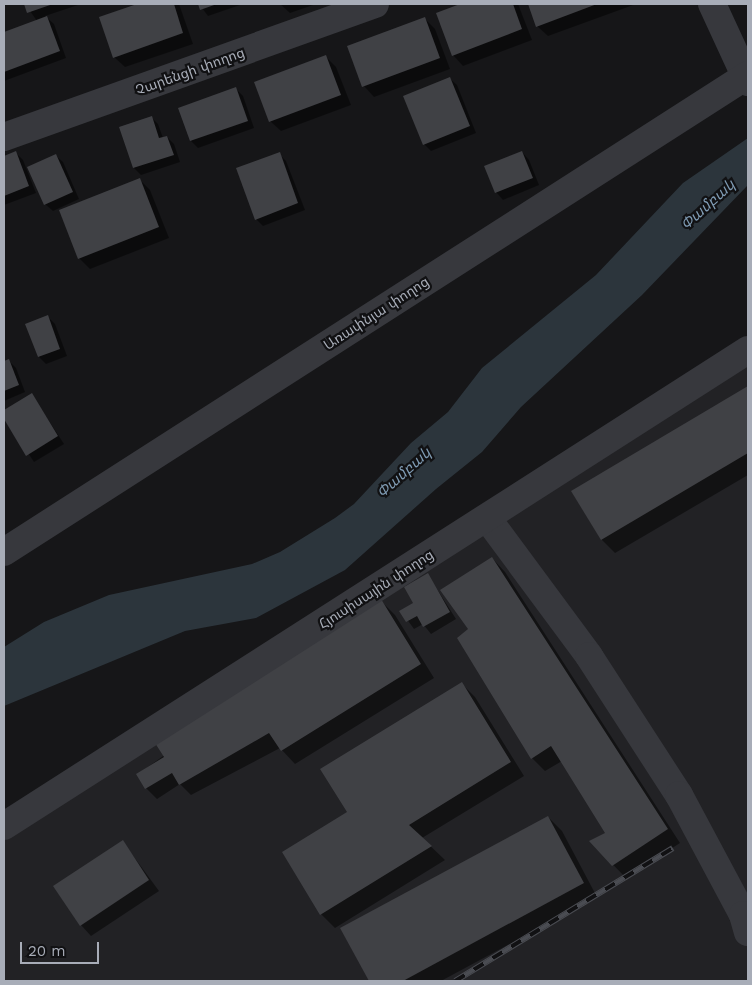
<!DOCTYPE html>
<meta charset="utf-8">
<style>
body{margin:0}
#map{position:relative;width:752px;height:985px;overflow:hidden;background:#161618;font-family:"Work Sans","Noto Sans Armenian",sans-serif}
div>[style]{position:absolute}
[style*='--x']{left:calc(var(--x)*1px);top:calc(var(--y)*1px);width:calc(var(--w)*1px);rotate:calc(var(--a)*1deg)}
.built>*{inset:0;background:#222225}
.water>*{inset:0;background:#2c353c}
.shadow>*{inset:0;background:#0007}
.building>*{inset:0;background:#404145}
.minor>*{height:28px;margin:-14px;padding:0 14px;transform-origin:14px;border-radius:14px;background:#37383d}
.rail>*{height:5.5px;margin-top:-2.75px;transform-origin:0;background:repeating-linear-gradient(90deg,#111113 0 11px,#4a4c52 0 22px);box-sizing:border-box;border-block:1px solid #4a4c52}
span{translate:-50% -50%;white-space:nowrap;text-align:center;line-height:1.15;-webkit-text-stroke:4.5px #111113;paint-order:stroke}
.street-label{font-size:14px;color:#a8adb8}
.water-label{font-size:15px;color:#7f9bb3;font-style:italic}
.frame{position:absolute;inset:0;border:5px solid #a8adb8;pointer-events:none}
.scale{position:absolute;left:20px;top:942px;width:79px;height:22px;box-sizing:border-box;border:2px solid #a8adb8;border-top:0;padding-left:6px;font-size:15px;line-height:18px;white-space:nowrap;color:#a8adb8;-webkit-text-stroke:4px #111113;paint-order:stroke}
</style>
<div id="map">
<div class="built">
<i style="clip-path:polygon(748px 362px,748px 981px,4px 981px,4px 833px)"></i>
</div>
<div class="water">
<i style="clip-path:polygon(748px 138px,748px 185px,642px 295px,521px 407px,482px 452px,436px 489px,345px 570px,256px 618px,185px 631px,4px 706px,4px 647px,44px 622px,109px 595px,252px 564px,280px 552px,335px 518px,354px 504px,411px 443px,448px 412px,482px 368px,596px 275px,683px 183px)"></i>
</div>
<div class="shadow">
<i style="clip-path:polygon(25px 4px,81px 4px,45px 16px,54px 24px,66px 58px,4px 81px,4px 33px,37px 21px)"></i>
<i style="clip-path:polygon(141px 4px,179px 4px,193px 44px,125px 67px,114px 57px,101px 18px)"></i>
<i style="clip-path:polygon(199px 4px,243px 4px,208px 16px)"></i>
<i style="clip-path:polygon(280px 4px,316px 4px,290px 13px)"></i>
<i style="clip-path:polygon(464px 4px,518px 4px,532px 40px,463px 66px,453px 55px,437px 14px)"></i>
<i style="clip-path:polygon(529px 4px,636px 4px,548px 36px,537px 26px)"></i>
<i style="clip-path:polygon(424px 18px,435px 29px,450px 69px,374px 97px,364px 86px)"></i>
<i style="clip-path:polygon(326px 57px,336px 67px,351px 105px,281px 131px,270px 121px)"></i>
<i style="clip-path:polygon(449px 78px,457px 85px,476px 133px,431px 151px,424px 144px)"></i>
<i style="clip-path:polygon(236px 89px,243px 96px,254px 128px,198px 148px,191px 141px)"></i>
<i style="clip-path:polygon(151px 117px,158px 124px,163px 138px,167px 137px,174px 144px,180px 162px,141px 175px,134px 168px)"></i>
<i style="clip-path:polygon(522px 152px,529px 160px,539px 185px,503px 200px,496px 192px)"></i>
<i style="clip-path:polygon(16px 153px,23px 160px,36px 193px,4px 205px,4px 157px)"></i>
<i style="clip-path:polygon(279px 154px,286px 161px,305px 210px,263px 226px,256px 219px)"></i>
<i style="clip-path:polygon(55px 155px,63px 162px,79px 199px,53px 211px,45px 204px)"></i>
<i style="clip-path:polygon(140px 180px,150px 190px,169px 238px,90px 269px,79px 258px)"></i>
<i style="clip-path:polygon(48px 317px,55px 324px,67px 356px,46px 364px,39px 357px)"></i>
<i style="clip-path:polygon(9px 361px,16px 368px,25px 392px,4px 401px,4px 363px)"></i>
<i style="clip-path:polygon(748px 387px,748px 475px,615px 553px,602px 540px,573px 491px)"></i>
<i style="clip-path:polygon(32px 395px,64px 444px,34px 462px,4px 416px,4px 412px)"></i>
<i style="clip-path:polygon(492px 558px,505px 572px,680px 843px,626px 878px,591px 842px,607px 833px,562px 761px,545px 771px,532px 758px,470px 630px)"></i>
<i style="clip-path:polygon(428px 575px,456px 619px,431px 634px,423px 624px,414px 629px,401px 611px,415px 603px)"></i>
<i style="clip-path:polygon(381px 601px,395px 615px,434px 678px,295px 764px,280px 748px,191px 795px,180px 784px,157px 799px,146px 788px,138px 774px)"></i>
<i style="clip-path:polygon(462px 684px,475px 697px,524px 776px,422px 838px,445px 860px,335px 928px,321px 914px,284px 853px,348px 813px)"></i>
<i style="clip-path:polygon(548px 817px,562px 831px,597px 897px,441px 981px,370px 981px,342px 929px)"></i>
<i style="clip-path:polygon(123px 842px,159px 891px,91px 936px,81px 925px)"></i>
</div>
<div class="building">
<i style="clip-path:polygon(24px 4px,53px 4px,27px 13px)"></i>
<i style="clip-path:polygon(137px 4px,174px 4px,183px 33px,113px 58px,99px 17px)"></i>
<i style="clip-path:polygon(198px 4px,217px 4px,200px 10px)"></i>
<i style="clip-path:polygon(460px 4px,513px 4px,522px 29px,452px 56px,436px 13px)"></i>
<i style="clip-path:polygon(528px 4px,597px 4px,536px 27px)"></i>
<i style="clip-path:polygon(47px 16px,60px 51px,4px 72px,4px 32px)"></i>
<i style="clip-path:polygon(425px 17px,440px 58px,362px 87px,347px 46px)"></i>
<i style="clip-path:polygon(326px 55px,341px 95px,269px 122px,254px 82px)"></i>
<i style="clip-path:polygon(450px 77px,470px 126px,423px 145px,403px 96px)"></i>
<i style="clip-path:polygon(236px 87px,248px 121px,190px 141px,178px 108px)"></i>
<i style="clip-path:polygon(152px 116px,159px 138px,167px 136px,174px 155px,133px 168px,119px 127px)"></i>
<i style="clip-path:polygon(16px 151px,29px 186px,4px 196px,4px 156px)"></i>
<i style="clip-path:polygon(522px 151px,533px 178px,495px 193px,484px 166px)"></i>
<i style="clip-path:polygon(280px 152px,298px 203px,255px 220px,236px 168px)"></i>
<i style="clip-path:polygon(56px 154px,73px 192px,44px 205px,27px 167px)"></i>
<i style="clip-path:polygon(140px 178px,159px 227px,78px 259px,59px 210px)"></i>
<i style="clip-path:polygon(48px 315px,60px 349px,38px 357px,25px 324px)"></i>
<i style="clip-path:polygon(9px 359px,19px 385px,4px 391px,4px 361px)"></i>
<i style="clip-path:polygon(748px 386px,748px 453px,601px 540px,571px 491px)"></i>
<i style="clip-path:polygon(32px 393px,58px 436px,26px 456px,4px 419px,4px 410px)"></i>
<i style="clip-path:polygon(492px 557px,668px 829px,612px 866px,589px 841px,605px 833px,551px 746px,531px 759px,457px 638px,468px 629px,440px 590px)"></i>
<i style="clip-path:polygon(428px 573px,450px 612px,423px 627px,417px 616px,406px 622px,399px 611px,413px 603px,404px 587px)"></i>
<i style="clip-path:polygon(381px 599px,421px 664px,281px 751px,269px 733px,179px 785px,172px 773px,145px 789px,136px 774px,164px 757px,155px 743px)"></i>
<i style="clip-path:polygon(462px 682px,511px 762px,409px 825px,432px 846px,320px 915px,282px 852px,347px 812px,320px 769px)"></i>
<i style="clip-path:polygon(548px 816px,584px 883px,403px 981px,369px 981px,340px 928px)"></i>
<i style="clip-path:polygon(123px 840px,149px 880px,80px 926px,53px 886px)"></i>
</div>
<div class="minor">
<i style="--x:712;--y:4;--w:86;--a:65.2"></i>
<i style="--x:4;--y:137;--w:394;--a:-19.7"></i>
<i style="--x:487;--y:518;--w:172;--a:53.5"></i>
<i style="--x:589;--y:656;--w:166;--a:57.1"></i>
<i style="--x:679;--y:795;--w:136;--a:61.9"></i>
<i style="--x:743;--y:915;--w:18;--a:74"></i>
<i style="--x:4;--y:552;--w:884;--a:-32.67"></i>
<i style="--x:4;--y:826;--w:883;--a:-32.61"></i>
</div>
<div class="rail">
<i style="--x:455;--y:981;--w:255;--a:-31.4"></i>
</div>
<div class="street-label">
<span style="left:190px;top:71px;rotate:-20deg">Չարենցի փողոց</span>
<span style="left:376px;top:313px;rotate:-33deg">Առափնյա փողոց</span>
<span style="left:376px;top:589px;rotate:-33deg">Հյուսիսային փողոց</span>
</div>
<div class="water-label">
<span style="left:708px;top:205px;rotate:-42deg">Փամբակ</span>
<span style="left:404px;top:473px;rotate:-42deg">Փամբակ</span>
</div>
<div class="frame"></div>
<div class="scale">20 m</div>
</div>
